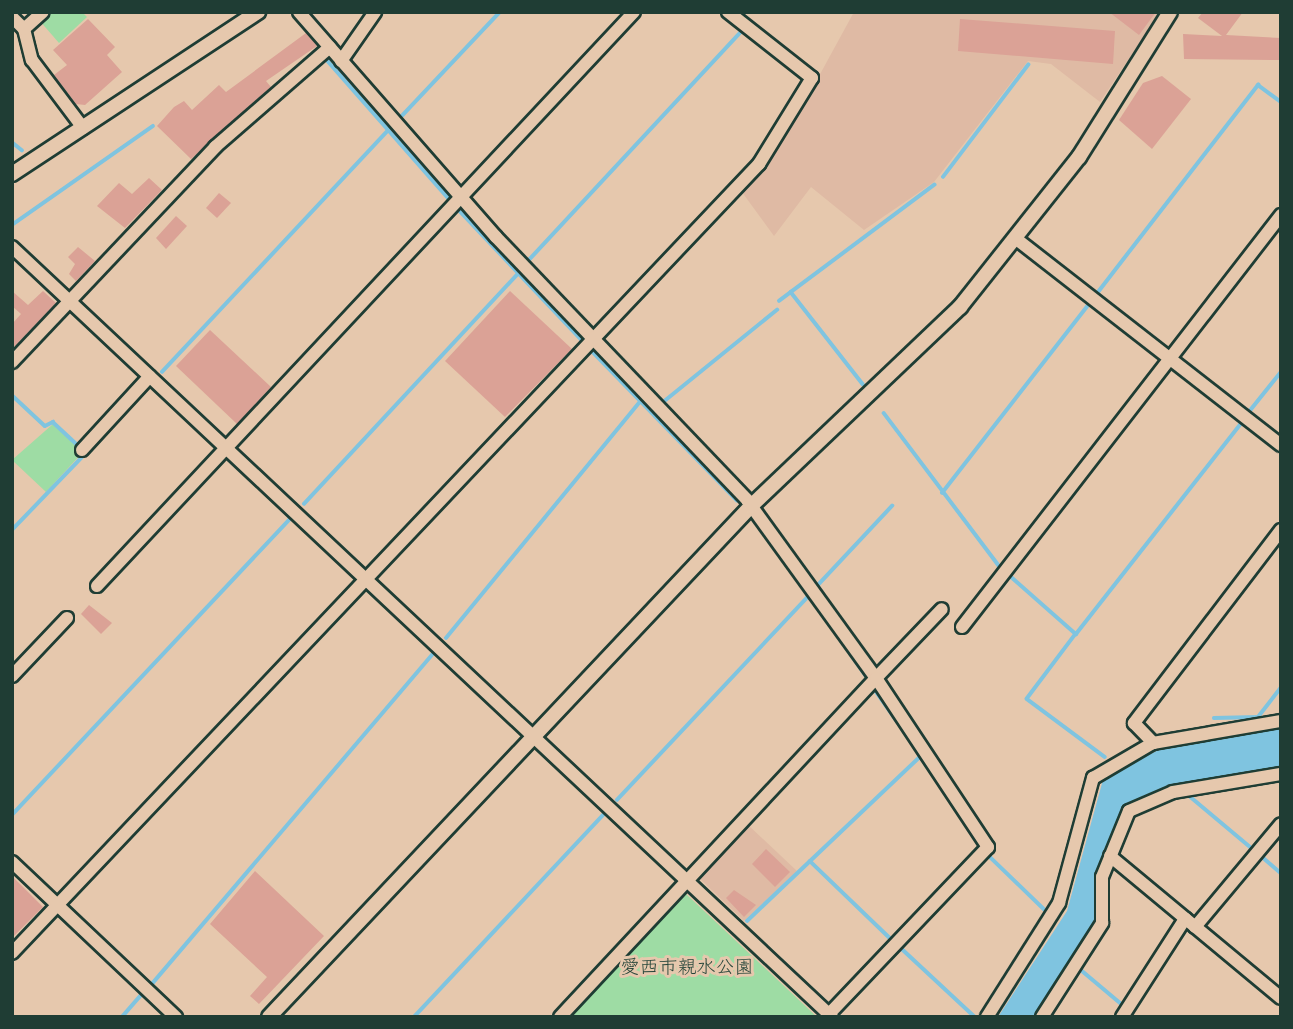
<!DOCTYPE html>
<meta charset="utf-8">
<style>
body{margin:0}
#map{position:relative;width:1293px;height:1029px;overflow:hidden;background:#e6c8ad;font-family:"Playpen Sans","Klee One",sans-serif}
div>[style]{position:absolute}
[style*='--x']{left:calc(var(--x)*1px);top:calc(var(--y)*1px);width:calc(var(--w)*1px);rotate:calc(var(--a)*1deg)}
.built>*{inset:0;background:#dfbaa4}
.green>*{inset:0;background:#9edca4}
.water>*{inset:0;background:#7fc4e0}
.stream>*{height:3.5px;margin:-1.75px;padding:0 1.75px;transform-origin:1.75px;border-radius:1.75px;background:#7fc4e0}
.building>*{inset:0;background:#dba296}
.roads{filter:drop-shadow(2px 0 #1f3d34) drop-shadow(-2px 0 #1f3d34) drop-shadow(0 2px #1f3d34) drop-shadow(0 -2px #1f3d34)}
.minor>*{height:12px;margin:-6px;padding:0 6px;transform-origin:6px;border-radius:6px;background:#e6c8ad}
.tertiary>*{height:14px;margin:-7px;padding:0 7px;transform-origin:7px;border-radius:7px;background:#e6c8ad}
span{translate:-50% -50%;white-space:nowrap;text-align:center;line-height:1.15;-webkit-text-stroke:6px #e6c8ad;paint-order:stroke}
.park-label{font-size:19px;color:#25453a}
.frame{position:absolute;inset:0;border:14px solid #1f3d34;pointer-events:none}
</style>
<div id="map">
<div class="built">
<i style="clip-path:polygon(854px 12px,1160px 12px,1100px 102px,1051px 64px,1028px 61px,934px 182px,864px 230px,811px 187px,774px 236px,739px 188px,789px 131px)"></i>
<i style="clip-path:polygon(746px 823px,797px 871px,744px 921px,697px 876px)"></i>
</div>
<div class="green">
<i style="clip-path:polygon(47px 12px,82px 12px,87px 17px,59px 43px,39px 20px)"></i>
<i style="clip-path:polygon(53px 424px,83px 452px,46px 492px,12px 460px)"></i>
<i style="clip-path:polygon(685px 893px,817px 1017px,567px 1017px)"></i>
</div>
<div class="water">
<i style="clip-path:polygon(1281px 727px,1281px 768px,1143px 796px,1121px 810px,1098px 871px,1097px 924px,1037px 1017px,998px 1017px,1067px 911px,1104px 776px,1165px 747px)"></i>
</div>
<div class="stream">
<i style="--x:327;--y:60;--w:186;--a:48.7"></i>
<i style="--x:400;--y:118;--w:146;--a:-46.7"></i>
<i style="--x:12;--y:142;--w:13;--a:39"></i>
<i style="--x:943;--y:177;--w:141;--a:-52.8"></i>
<i style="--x:458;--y:209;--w:179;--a:46.6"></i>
<i style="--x:12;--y:225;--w:172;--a:-35.1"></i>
<i style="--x:528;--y:261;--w:316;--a:-47.1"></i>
<i style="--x:791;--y:292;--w:179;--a:-36.8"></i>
<i style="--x:1095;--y:296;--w:267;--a:-52.3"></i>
<i style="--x:1258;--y:85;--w:29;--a:36"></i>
<i style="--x:779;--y:301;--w:15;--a:-37"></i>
<i style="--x:791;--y:292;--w:117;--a:52"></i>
<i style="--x:590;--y:349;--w:211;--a:45.8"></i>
<i style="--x:162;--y:372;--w:333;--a:-46.9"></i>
<i style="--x:12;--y:395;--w:45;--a:43.2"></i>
<i style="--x:45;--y:426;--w:9;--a:-27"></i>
<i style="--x:53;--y:422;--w:34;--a:43"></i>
<i style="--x:137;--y:399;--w:16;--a:-47"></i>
<i style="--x:662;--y:403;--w:148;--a:-39"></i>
<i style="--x:884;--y:413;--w:194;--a:53"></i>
<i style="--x:1248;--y:413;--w:53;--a:-51.2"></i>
<i style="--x:942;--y:493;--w:241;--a:-52.1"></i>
<i style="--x:304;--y:504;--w:316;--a:-47.1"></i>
<i style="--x:12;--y:530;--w:107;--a:-46.1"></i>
<i style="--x:1008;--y:574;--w:91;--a:41.4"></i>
<i style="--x:1076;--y:634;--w:81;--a:127"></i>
<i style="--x:1027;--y:699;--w:97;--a:36.6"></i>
<i style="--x:819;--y:584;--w:107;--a:-46.9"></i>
<i style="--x:820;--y:610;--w:85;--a:55"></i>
<i style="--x:1076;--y:634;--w:271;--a:-51.9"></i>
<i style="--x:446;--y:638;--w:306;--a:-50.6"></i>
<i style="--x:873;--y:687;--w:42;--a:54.8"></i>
<i style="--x:1214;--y:718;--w:44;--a:-1.3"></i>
<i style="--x:1258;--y:717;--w:37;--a:-52"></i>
<i style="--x:1186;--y:793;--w:89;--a:40"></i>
<i style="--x:617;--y:800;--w:285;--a:-46.8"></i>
<i style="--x:12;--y:815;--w:406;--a:-46.8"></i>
<i style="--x:987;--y:854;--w:82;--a:44"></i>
<i style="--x:1259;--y:854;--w:29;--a:41"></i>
<i style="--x:810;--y:861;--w:112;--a:43.9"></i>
<i style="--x:747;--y:921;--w:241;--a:-43.5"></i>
<i style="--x:900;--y:947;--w:103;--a:43"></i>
<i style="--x:1080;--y:969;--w:59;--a:40.2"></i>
<i style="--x:152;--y:984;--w:433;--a:-49.6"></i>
<i style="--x:122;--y:1017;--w:32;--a:-49"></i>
<i style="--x:414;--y:1017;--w:278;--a:-46.9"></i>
</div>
<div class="building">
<i style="clip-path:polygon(1109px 12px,1156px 12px,1139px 35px)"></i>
<i style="clip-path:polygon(1203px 12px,1243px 12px,1226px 35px,1281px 38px,1281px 60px,1184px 59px,1183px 34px,1222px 36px,1198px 18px)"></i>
<i style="clip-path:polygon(88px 19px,115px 47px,107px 55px,122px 72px,85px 105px,76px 104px,54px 75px,67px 65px,53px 50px)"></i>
<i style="clip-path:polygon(960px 19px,1115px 31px,1113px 64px,958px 51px)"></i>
<i style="clip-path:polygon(306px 33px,317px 46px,266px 81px,271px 87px,191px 159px,157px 126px,174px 107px,184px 101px,192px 110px,219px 85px,226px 92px)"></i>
<i style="clip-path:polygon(1162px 76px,1191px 99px,1152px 149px,1119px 120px,1143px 83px)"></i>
<i style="clip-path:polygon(149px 178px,162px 190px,125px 228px,97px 206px,119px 183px,132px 194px)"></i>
<i style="clip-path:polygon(219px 193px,231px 203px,217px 218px,206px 208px)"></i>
<i style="clip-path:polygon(176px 216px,187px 226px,166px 249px,156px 238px)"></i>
<i style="clip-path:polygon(78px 247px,95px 261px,76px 281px,69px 274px,75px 264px,68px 257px)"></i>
<i style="clip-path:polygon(12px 291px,28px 305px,43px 291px,56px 303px,12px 349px,12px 324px,21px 314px,12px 306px)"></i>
<i style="clip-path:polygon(510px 291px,572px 349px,505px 417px,445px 361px)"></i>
<i style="clip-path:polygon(210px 330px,271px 387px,237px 424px,176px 366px)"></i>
<i style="clip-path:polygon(89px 605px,112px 623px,101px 634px,81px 614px)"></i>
<i style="clip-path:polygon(766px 849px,790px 872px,775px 887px,752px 864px)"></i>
<i style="clip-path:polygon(255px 871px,324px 936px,259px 1004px,250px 996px,267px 977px,210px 924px)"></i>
<i style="clip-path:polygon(12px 876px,43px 907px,12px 938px)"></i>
<i style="clip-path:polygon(734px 890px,756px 905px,744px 917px,726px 898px)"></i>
</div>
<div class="roads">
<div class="minor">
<i style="--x:299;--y:12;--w:299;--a:48.8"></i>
<i style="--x:496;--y:237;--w:364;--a:46.3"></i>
<i style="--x:747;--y:500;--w:220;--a:54.1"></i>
<i style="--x:876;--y:678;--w:95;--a:-46.3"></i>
<i style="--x:12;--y:17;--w:17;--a:45"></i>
<i style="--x:24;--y:29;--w:32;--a:76"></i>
<i style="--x:32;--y:60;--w:85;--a:53.1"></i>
<i style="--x:24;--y:29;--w:25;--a:-42"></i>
<i style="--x:341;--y:61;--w:60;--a:-55.2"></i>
<i style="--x:1015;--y:238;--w:337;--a:37.9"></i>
<i style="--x:12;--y:247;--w:1125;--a:43.2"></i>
<i style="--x:12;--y:362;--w:296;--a:-46.6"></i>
<i style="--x:215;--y:147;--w:152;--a:-41"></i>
<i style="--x:82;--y:450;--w:100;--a:-47.4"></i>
<i style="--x:1281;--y:530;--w:243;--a:127.3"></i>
<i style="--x:1134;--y:723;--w:28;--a:46"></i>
<i style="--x:1153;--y:743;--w:130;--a:-9.8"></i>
<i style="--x:97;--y:586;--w:786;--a:-46.91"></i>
<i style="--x:962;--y:627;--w:521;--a:-52.25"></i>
<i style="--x:12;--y:676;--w:80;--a:-46.5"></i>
<i style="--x:1110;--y:856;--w:222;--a:39.7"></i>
<i style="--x:12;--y:862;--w:226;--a:43.4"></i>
<i style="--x:1195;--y:927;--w:134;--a:-50.1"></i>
<i style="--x:12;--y:953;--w:1087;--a:-46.57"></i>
<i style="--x:759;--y:164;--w:101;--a:-58.4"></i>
<i style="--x:812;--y:78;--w:107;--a:-141.8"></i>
<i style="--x:560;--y:1017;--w:463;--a:-47"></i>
<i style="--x:876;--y:678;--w:203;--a:56.5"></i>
<i style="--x:988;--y:847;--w:231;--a:133.6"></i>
<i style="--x:987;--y:1017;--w:135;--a:-57.7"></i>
<i style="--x:1059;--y:903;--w:130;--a:-74.8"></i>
<i style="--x:1093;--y:778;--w:69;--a:-30.3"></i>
<i style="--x:1042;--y:1017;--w:112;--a:-57.4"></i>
<i style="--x:1102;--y:923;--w:46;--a:-90"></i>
<i style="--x:1102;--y:877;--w:71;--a:-67.8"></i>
<i style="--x:1129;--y:811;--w:48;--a:-23.4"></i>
<i style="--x:1173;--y:792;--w:109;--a:-9.5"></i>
<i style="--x:1122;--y:1017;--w:117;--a:-57.3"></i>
</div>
<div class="tertiary">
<i style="--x:12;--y:174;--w:295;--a:-33.4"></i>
<i style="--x:269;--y:1017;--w:702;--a:-46.67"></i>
<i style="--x:751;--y:506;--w:289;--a:-43.6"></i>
<i style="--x:960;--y:307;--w:191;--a:-51.6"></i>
<i style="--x:1079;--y:157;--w:171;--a:-57.9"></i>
</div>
</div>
<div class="park-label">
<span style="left:687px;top:966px">愛西市親水公園</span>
</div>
<div class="frame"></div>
</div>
